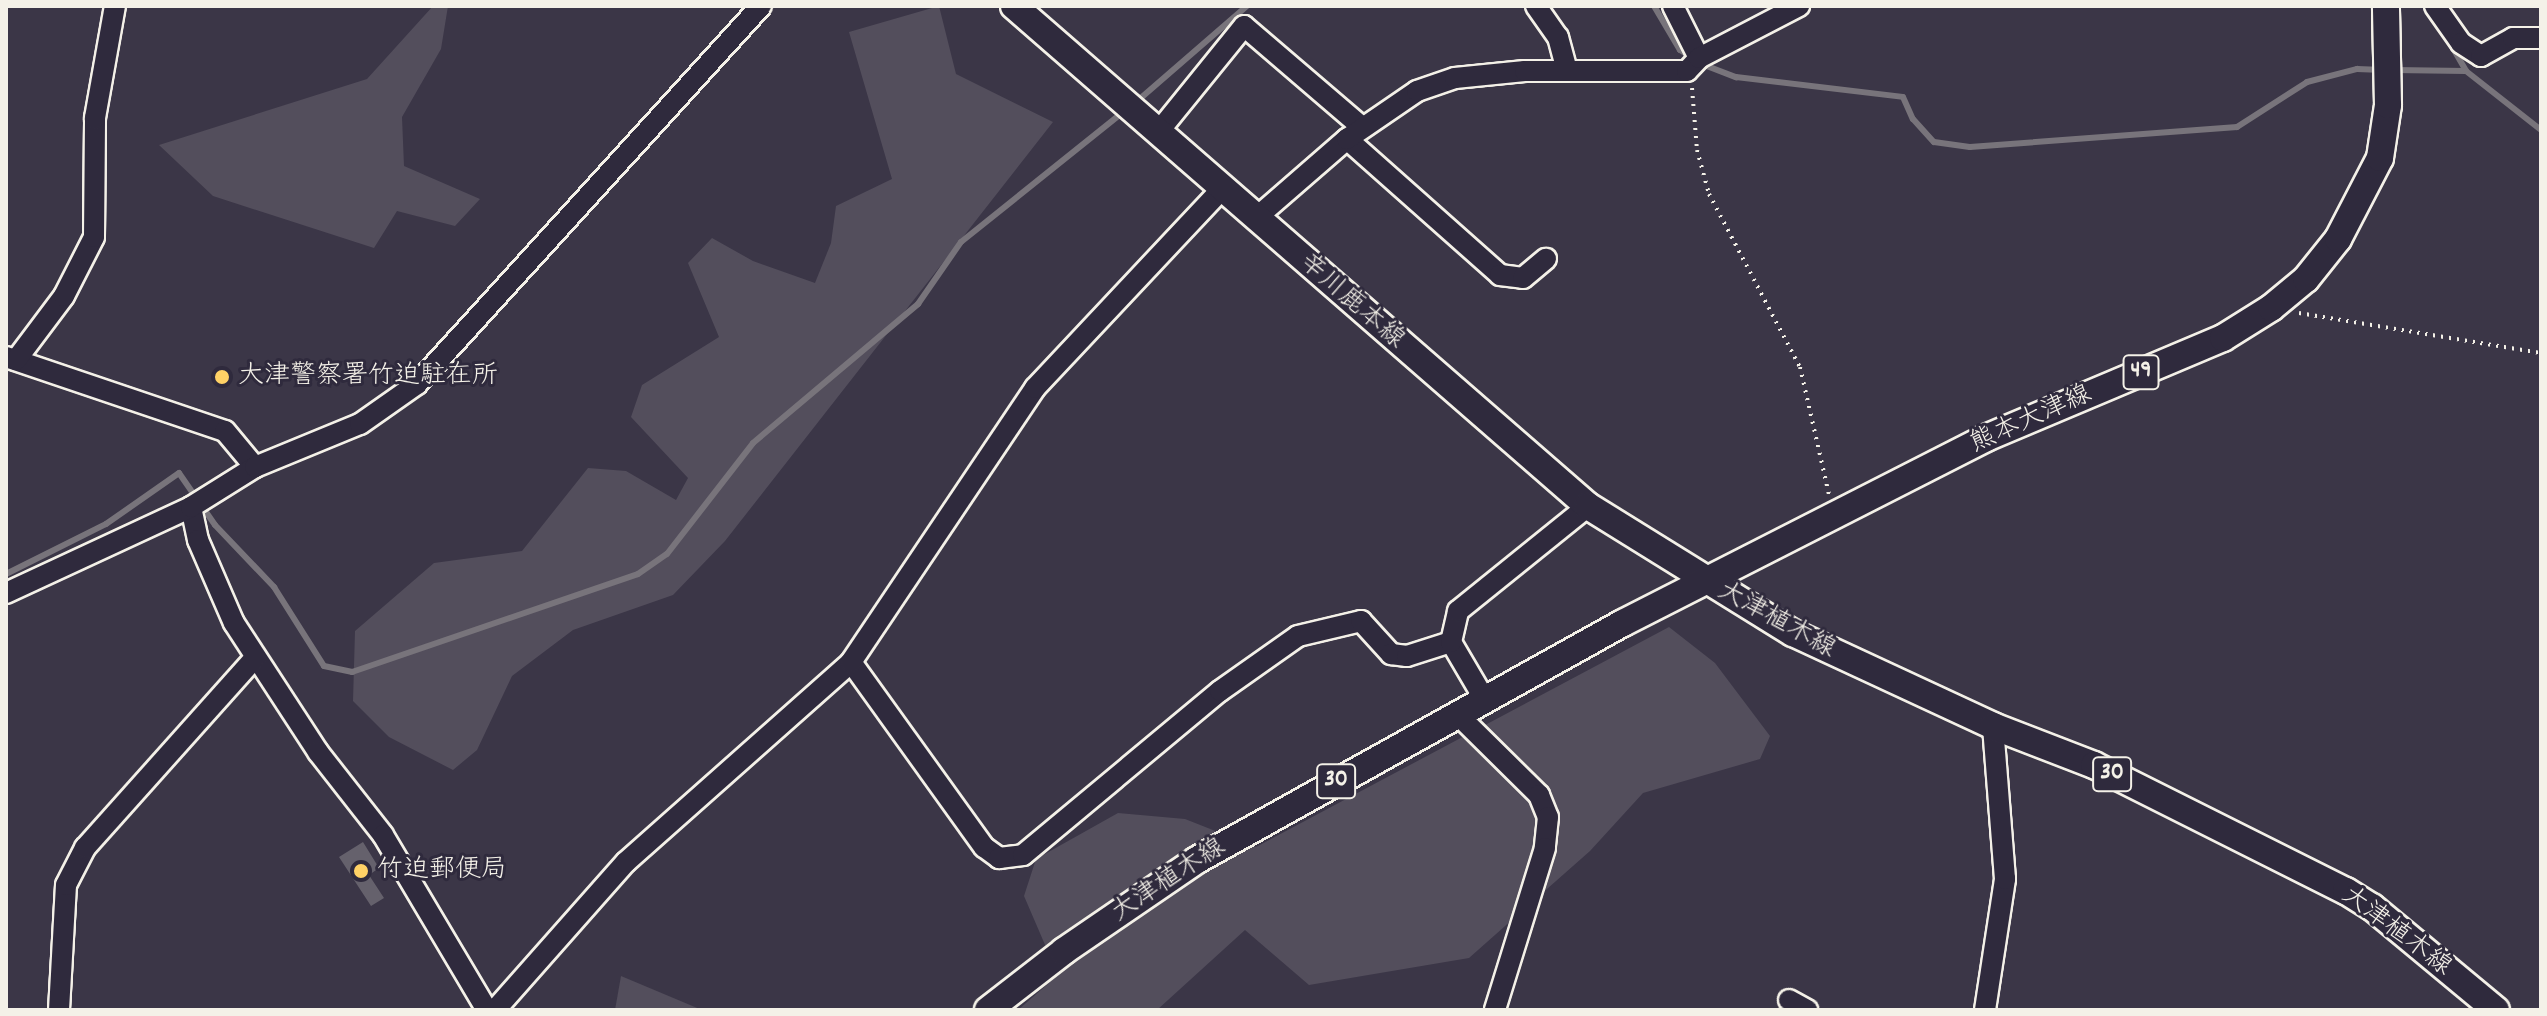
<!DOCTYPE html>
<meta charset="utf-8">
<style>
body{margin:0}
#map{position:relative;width:2547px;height:1016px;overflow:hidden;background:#3b3647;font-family:Dekko,"Klee One",sans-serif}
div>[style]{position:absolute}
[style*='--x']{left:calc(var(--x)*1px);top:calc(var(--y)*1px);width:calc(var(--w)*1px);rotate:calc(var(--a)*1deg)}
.green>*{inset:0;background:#534e5c}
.stream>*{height:6px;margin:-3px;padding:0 3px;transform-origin:3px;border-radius:3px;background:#78747b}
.building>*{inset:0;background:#65616c}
.path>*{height:4px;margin-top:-2px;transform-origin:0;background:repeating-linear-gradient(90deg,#f4f1e8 0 2px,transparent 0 8px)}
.roads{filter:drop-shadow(2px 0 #f4f1e8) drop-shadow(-2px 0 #f4f1e8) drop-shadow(0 2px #f4f1e8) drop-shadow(0 -2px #f4f1e8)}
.minor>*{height:20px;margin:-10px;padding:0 10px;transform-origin:10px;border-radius:10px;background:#2f2a3d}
.major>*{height:26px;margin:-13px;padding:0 13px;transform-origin:13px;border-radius:13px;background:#2f2a3d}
.dots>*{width:22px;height:22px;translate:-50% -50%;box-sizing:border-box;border:4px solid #2f2a3d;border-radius:50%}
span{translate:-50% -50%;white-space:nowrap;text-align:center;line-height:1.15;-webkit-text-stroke:6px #2f2a3d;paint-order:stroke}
.shield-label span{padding:2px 6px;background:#2f2a3d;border:2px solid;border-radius:6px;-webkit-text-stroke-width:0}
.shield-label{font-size:24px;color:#f4f1e8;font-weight:700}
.street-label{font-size:26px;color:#f4f1e8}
.poi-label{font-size:26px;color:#f4f1e8}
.left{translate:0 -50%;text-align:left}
.frame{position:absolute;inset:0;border:8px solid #f4f1e8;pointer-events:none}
</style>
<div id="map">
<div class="green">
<i style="clip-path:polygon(433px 6px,448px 6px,441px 49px,402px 117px,404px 166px,480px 199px,455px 226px,397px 211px,374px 248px,213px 196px,159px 145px,367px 79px)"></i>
<i style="clip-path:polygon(939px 6px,956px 74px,1053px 122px,725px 541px,673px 595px,573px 630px,512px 676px,477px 750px,453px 770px,389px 737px,353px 701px,355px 631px,434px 563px,522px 551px,588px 468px,626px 471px,676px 500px,688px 478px,631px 417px,642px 385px,719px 337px,688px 263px,712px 238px,753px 261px,815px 283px,831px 243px,836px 206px,892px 179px,849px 32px)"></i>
<i style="clip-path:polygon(1669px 627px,1715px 663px,1770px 736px,1760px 759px,1643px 793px,1590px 851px,1469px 958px,1309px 985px,1245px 930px,1157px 1010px,1018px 1010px,1058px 975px,1024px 896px,1036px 859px,1118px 813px,1185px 819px,1256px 847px)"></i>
<i style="clip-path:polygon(621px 976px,702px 1010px,615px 1010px)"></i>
</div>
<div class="stream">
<i style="--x:1654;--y:6;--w:51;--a:59.4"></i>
<i style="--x:1680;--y:50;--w:12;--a:31"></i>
<i style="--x:2450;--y:43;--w:32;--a:60"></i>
<i style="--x:2466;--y:71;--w:95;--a:38.2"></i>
<i style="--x:1699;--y:63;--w:40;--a:21"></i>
<i style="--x:1736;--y:77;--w:168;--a:6.8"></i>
<i style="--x:1903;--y:97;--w:24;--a:66"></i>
<i style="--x:1913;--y:119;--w:31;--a:48"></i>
<i style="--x:1934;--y:142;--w:36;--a:8"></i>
<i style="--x:1970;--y:147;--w:268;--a:-4.3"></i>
<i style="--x:2237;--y:127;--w:83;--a:-32.7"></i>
<i style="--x:2307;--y:82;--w:52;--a:-14.6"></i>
<i style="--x:2357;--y:69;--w:26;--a:2"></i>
<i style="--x:2394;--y:70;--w:72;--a:0.8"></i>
<i style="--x:1135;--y:103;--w:148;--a:-40.9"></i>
<i style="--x:6;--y:574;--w:112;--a:-26.6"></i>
<i style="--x:106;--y:524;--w:89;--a:-34.9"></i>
<i style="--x:179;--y:473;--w:63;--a:55.3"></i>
<i style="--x:215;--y:525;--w:86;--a:46.4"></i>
<i style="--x:274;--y:587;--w:93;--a:57.7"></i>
<i style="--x:324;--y:666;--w:29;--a:12"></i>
<i style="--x:352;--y:672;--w:302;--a:-18.9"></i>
<i style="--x:638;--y:574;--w:35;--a:-35"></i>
<i style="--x:667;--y:554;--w:140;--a:-52.2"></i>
<i style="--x:753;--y:443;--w:216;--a:-40.1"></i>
<i style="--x:918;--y:304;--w:75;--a:-55.3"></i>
<i style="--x:961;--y:242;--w:208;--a:-38.7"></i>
</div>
<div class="building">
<i style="clip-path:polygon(363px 842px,379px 868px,369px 875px,384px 898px,371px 906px,339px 857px)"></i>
</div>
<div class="path">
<i style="--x:1692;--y:88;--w:62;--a:85.4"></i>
<i style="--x:1697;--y:150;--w:46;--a:74.7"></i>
<i style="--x:1709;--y:194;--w:195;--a:62.3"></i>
<i style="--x:1800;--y:367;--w:131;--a:77.2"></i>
<i style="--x:2299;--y:313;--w:245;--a:9.4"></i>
</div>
<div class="roads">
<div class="minor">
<i style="--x:1536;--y:6;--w:38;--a:55"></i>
<i style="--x:1558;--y:37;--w:35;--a:75"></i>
<i style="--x:1673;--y:6;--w:58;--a:63.4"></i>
<i style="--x:2435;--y:6;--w:45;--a:54.9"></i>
<i style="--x:2461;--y:43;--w:24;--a:33"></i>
<i style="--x:2481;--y:56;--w:37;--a:-29"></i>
<i style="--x:2513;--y:38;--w:28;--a:0"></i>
<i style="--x:1159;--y:131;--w:135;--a:-51"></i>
<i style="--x:1244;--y:26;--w:155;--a:40.6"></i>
<i style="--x:1347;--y:139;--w:205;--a:41.6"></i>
<i style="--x:1500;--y:275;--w:23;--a:7"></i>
<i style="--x:1523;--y:278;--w:30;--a:-40"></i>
<i style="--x:1256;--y:218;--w:121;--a:-41"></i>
<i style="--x:1347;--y:139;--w:85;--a:-34.4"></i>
<i style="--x:1417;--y:91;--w:40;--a:-18.9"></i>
<i style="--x:1455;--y:78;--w:70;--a:-5.7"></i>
<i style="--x:1525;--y:71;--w:162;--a:0"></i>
<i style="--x:1687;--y:71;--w:18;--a:-47"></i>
<i style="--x:1699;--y:58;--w:113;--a:-27.5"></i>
<i style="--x:6;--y:357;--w:231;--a:18.7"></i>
<i style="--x:225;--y:431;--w:47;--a:50.2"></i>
<i style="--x:16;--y:360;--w:80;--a:-53.1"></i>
<i style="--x:64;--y:296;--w:66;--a:-63"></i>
<i style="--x:94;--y:237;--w:119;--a:-89.5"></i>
<i style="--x:95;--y:118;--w:114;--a:-79.9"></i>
<i style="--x:191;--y:507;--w:34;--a:78"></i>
<i style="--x:198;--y:540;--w:90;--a:66.6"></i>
<i style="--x:234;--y:623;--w:154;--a:56.9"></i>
<i style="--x:318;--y:752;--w:105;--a:51.9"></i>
<i style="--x:383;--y:835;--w:204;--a:59.3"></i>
<i style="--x:6;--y:593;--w:204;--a:-24.9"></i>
<i style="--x:191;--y:507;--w:75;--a:-32"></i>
<i style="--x:255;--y:467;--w:113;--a:-22.3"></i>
<i style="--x:360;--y:424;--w:70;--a:-35.1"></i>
<i style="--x:417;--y:384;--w:511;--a:-47.7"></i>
<i style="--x:851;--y:662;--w:228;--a:54.3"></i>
<i style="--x:984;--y:847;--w:19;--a:36"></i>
<i style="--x:999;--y:858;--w:24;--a:-7"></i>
<i style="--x:1023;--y:855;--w:256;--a:-39.8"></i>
<i style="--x:1220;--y:691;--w:95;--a:-35.2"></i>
<i style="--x:1298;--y:636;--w:65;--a:-13.4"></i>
<i style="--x:1361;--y:621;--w:45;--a:47.7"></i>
<i style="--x:1391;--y:654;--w:16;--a:7"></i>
<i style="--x:1407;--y:656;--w:46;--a:-17.7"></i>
<i style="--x:1485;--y:700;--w:67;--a:-120.4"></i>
<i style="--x:1451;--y:642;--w:32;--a:-77"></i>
<i style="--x:1458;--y:611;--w:167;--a:-38.9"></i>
<i style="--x:1458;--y:715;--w:114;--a:44.6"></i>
<i style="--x:1539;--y:795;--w:24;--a:68"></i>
<i style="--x:1548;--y:817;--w:31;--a:96"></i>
<i style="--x:1545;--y:848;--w:170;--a:107.2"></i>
<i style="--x:1789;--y:1000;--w:21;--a:29"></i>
<i style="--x:59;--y:1010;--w:125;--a:-86.8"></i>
<i style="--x:66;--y:885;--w:42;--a:-62.8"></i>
<i style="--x:85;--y:848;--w:255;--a:-48.2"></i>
<i style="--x:495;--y:1010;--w:198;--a:-48.5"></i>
<i style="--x:626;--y:862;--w:301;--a:-41.6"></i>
<i style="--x:851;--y:662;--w:330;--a:-56.1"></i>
<i style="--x:1035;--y:388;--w:276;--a:-46.8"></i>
<i style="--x:1985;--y:1010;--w:133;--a:-81.3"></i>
<i style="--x:2005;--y:879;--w:153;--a:-94.5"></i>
</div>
<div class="major">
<i style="--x:1014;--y:6;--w:761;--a:41.06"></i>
<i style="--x:1588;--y:506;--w:241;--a:31.8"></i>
<i style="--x:1793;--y:633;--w:221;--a:24.9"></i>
<i style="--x:1993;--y:726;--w:108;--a:21.1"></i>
<i style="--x:2094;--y:765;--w:282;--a:26.6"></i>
<i style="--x:2346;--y:891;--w:31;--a:32"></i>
<i style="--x:2372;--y:907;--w:161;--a:39.7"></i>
<i style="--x:988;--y:1010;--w:96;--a:-37.8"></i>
<i style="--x:1064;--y:951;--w:161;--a:-34.4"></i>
<i style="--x:1197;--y:860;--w:487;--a:-29.1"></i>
<i style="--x:1623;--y:623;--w:407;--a:-27"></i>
<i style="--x:1986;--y:438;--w:257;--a:-22.9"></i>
<i style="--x:2223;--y:338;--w:57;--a:-32"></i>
<i style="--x:2271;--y:308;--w:45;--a:-39.6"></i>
<i style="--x:2306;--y:279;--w:51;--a:-51.3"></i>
<i style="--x:2338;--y:239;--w:91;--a:-62.6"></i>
<i style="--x:2380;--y:158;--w:54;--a:-81.4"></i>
<i style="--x:2388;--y:105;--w:99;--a:-91.2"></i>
</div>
</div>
<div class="dots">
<i style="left:222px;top:377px;background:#ffd166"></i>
<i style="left:361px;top:871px;background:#ffd166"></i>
</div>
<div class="shield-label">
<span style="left:2141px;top:372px">49</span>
<span style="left:2112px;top:774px">30</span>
<span style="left:1336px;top:781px">30</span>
</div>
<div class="street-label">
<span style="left:1351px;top:302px;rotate:41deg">辛川鹿本線</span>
<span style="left:2031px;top:420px;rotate:-24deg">熊本大津線</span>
<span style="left:1776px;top:621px;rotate:29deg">大津植木線</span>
<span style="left:1169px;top:881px;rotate:-33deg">大津植木線</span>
<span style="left:2396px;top:932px;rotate:37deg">大津植木線</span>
</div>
<div class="poi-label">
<span class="left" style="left:238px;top:377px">大津警察署竹迫駐在所</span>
<span class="left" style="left:377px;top:871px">竹迫郵便局</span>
</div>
<div class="frame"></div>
</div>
